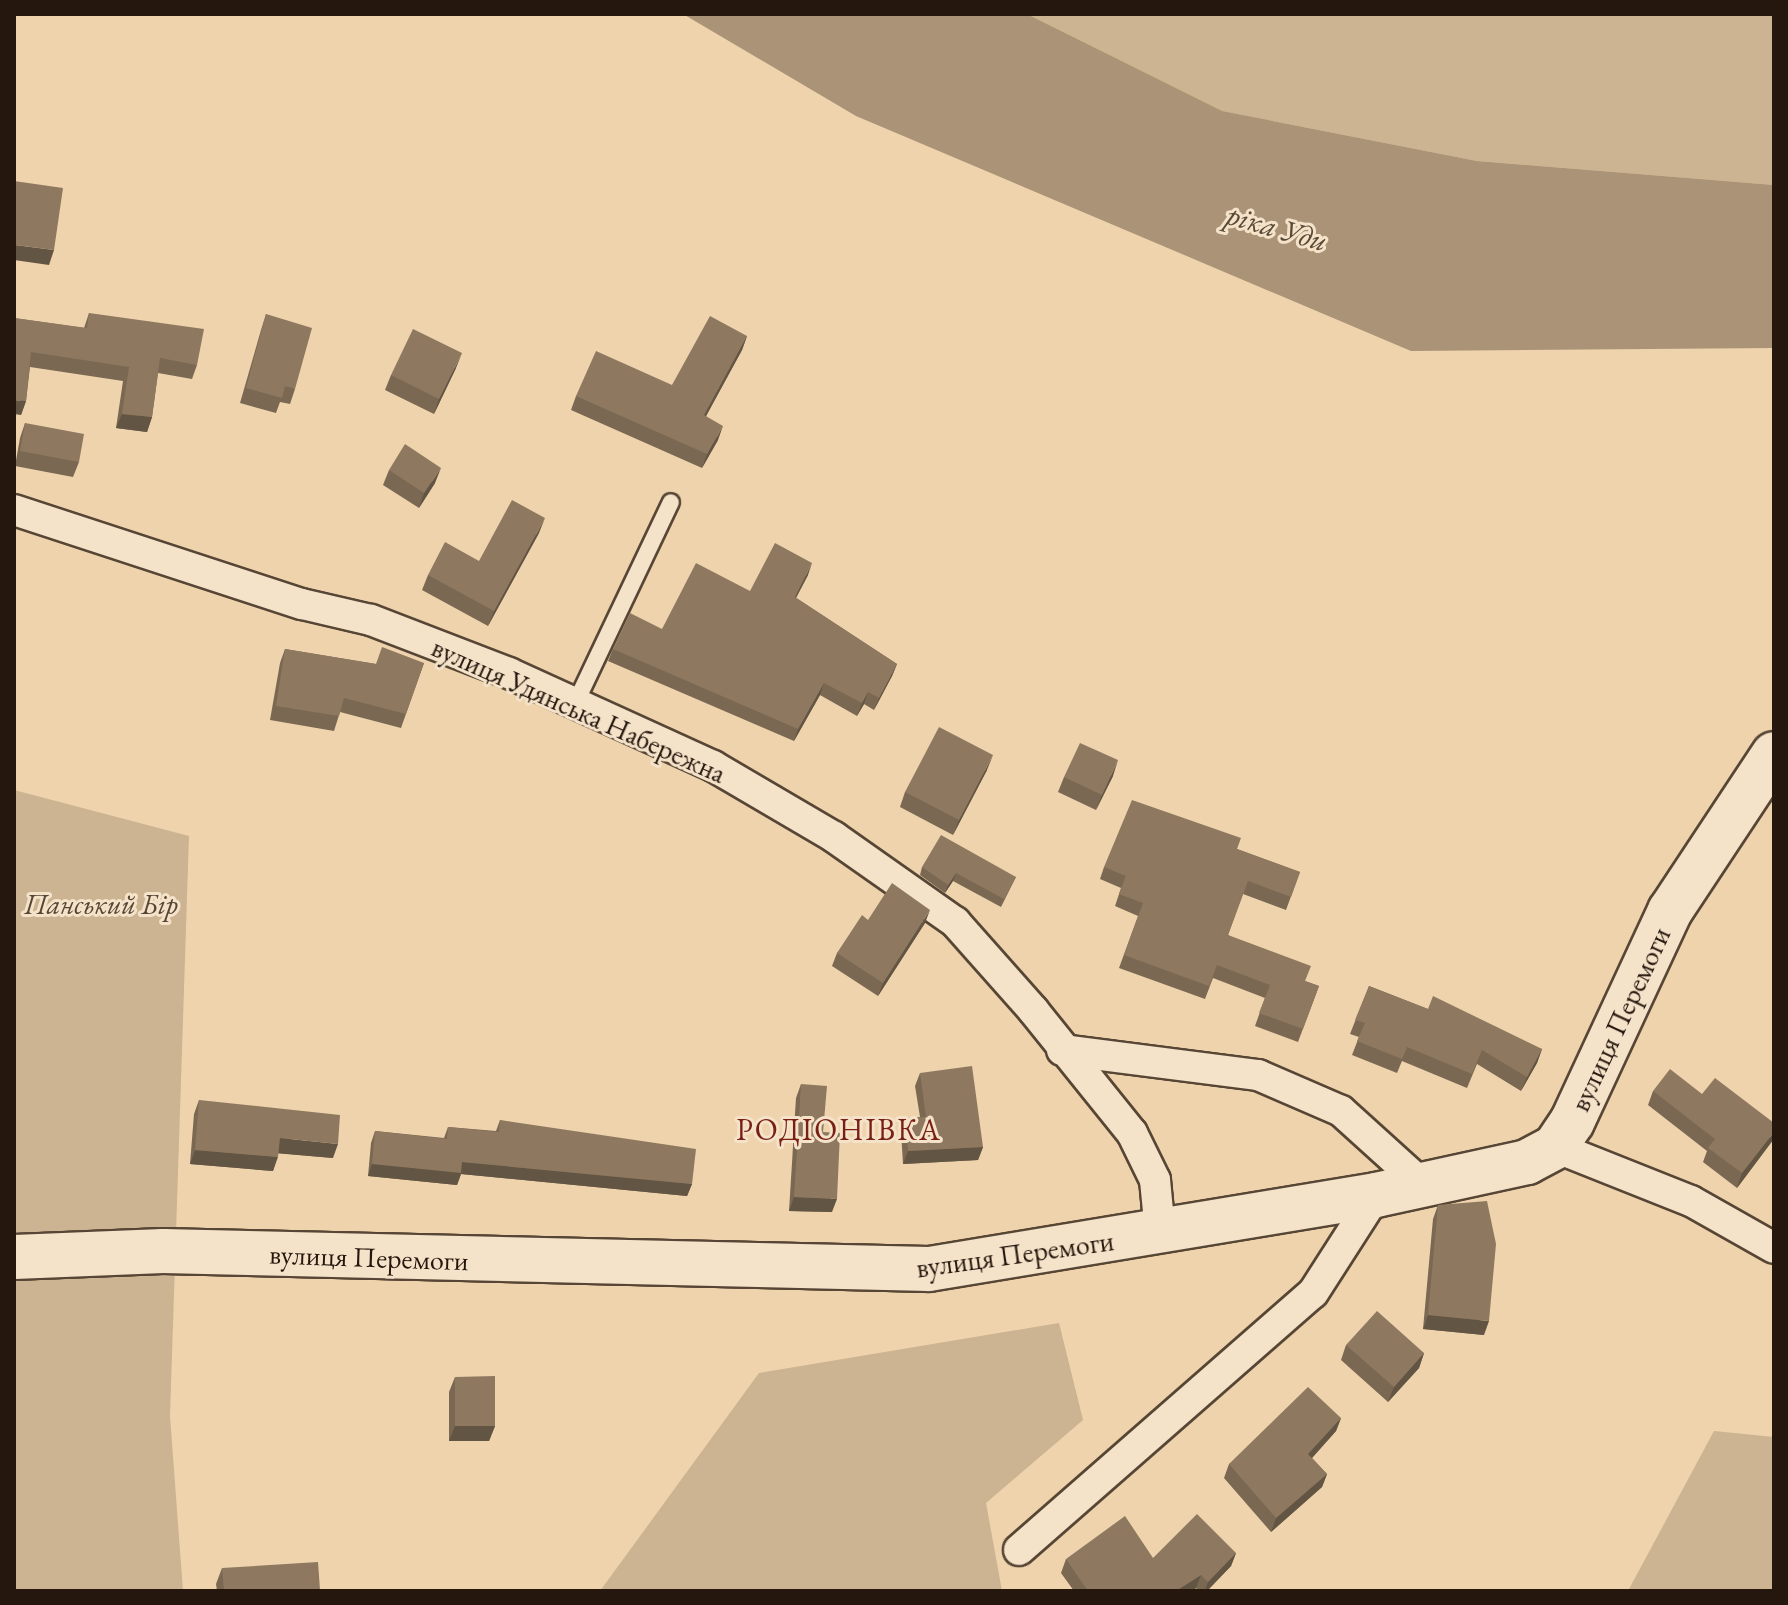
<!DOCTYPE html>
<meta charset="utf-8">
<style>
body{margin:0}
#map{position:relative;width:1788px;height:1605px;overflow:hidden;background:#eed3ac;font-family:"EB Garamond",serif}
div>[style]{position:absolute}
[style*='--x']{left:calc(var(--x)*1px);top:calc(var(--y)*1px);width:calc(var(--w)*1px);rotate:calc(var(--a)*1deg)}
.green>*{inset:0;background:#ccb391}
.water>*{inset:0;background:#aa9376}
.roads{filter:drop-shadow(2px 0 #574635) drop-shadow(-2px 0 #574635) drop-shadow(0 2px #574635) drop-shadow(0 -2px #574635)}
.lane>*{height:16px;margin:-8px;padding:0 8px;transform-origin:8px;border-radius:8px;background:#f4e2c9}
.street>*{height:30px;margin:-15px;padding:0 15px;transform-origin:15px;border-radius:15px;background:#f4e2c9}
.secondary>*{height:44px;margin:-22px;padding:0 22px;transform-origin:22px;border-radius:22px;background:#f4e2c9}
.wall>*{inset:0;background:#7a6853}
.shaded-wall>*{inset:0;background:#635543}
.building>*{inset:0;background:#8e7960}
span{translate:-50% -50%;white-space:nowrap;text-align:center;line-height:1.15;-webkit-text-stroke:6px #f4e2c9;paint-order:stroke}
.street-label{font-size:28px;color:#25170d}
.park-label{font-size:28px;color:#574635;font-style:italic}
.water-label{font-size:30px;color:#5a4937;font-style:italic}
.neighbourhood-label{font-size:30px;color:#7a1f14;letter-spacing:2px}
.frame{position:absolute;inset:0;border:16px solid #25170d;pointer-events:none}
</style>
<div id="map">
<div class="green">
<i style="clip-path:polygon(1027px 14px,1774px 14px,1774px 185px,1477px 161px,1221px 111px)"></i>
<i style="clip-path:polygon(14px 790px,189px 836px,170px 1416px,183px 1591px,14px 1591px)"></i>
<i style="clip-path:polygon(1059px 1323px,1083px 1420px,986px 1503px,1002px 1591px,600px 1591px,759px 1373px)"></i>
<i style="clip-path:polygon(1714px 1431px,1774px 1437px,1774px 1591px,1628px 1591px)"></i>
</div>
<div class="water">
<i style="clip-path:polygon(683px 14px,1027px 14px,1222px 111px,1477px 161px,1774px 185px,1774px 348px,1411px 351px,856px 116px)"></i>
</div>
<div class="roads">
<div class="lane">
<i style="--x:576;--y:702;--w:221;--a:-64.6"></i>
</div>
<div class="street">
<i style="--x:14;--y:510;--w:303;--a:18.1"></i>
<i style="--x:302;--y:604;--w:71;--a:13.1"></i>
<i style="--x:371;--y:620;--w:148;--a:21"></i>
<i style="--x:509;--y:673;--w:224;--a:24.5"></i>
<i style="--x:713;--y:766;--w:140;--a:30.4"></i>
<i style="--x:834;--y:837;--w:148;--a:35.1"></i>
<i style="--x:955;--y:922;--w:118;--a:48.4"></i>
<i style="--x:1033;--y:1010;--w:158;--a:51.2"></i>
<i style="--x:1132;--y:1133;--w:52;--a:63.9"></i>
<i style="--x:1155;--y:1180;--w:52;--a:84.5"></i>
<i style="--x:1062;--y:1050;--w:198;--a:7.3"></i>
<i style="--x:1258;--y:1075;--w:90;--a:23.4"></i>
<i style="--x:1341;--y:1111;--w:110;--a:42.1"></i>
<i style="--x:1555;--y:1147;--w:146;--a:21.7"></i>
<i style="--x:1691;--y:1201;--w:95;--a:29.5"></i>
<i style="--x:1019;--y:1550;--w:390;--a:-41.2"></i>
<i style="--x:1313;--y:1293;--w:117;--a:-57.3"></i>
</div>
<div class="secondary">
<i style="--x:14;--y:1257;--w:149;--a:-2.3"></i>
<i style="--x:163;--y:1251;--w:766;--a:1.35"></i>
<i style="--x:929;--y:1269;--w:453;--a:-9.4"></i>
<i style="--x:1376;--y:1195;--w:155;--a:-12.3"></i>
<i style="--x:1527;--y:1162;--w:32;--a:-28"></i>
<i style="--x:1555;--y:1147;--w:30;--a:-56"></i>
<i style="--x:1572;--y:1122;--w:233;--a:-65.1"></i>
<i style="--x:1670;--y:911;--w:188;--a:-56.5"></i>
</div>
</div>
<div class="wall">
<i style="clip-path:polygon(89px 313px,197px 365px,192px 379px,158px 373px,152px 417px,147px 432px,116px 428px,123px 381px,30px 367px,26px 401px,21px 415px,14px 318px,84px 328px)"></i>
<i style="clip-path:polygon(266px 314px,295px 389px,290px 404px,280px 402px,276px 413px,240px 403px,261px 330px)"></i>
<i style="clip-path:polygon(747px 336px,742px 350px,706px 416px,718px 440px,702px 468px,571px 410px,576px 396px,672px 385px)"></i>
<i style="clip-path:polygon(456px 368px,434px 414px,385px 390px,391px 375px)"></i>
<i style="clip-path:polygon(25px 423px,79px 462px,73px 477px,15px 466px,20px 438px)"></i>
<i style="clip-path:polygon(389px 470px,435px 483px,419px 508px,383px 485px)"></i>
<i style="clip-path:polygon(539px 533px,488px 626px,422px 590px,428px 575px,479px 561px)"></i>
<i style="clip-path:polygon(808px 575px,796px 598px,897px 664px,892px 676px,874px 710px,864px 704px,857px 716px,820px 695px,794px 741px,608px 661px,613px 649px,662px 629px,750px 591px)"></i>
<i style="clip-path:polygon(285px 649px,376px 664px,424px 663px,401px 728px,340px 712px,334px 731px,270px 720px,280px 663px)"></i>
<i style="clip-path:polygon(987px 770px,953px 835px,900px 807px,905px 792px)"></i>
<i style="clip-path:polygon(1113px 776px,1096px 810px,1058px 792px,1064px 777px)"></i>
<i style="clip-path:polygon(1237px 849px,1300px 872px,1286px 910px,1243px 894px,1228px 935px,1305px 981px,1319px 986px,1298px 1042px,1255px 1026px,1265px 998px,1213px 978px,1205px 999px,1119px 968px,1138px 916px,1115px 906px,1121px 888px,1100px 879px,1104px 867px)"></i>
<i style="clip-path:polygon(922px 867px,1016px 877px,1001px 907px,953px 881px,945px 893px,920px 875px)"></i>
<i style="clip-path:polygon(868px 920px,925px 923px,878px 996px,832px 966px,837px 953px)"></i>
<i style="clip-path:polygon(1369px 986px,1428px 1009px,1542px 1049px,1537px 1063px,1521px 1091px,1477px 1064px,1467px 1088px,1402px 1061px,1397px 1073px,1352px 1055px,1359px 1037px,1350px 1034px)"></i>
<i style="clip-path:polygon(920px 1073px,983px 1147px,978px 1160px,903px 1164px,901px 1131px,906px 1118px,920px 1117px,915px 1086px)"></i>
<i style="clip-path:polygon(801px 1084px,823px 1132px,832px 1212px,789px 1211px,796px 1098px)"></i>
<i style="clip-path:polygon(1653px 1091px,1702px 1094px,1773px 1140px,1737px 1188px,1703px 1162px,1707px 1151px,1648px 1105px)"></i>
<i style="clip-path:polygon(199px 1100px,333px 1158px,278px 1153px,273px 1171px,190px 1164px,194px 1114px)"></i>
<i style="clip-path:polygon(500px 1120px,692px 1184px,687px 1196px,461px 1174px,457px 1185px,368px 1176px,371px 1143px,375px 1131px,444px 1138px,448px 1127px,496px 1131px)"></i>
<i style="clip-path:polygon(1438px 1205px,1484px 1335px,1423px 1329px,1433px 1219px)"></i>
<i style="clip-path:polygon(1346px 1345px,1424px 1353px,1419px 1368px,1388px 1402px,1341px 1360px)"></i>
<i style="clip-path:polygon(455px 1377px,495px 1426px,489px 1441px,449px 1441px,449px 1392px)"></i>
<i style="clip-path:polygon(1341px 1418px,1336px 1431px,1312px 1458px,1327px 1474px,1322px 1487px,1271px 1532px,1224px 1478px,1229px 1464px)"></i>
<i style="clip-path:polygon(1236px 1553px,1231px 1566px,1207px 1591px,1198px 1591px,1196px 1588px,1192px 1591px,1074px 1591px,1061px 1573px,1066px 1559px,1153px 1558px)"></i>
<i style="clip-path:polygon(222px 1568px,320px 1590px,319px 1591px,217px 1591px,216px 1584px)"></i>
</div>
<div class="shaded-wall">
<i style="clip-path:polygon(15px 245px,54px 250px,49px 265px,14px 260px)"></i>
<i style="clip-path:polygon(747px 336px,742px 350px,699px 429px,704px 415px)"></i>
<i style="clip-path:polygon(462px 353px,456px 368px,434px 414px,439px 399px)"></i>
<i style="clip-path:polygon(14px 400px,26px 401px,21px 415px,14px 414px)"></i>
<i style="clip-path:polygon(122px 414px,152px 417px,147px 432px,116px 428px)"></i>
<i style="clip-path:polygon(723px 426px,718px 440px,702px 468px,707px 454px)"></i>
<i style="clip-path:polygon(441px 468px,435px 483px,419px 508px,424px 493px)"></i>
<i style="clip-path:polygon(545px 518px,539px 533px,488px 626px,494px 611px)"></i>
<i style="clip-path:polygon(812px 563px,808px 575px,790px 609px,795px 597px)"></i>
<i style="clip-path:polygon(897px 664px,892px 676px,874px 710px,879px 698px)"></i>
<i style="clip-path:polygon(824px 683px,820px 695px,794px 741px,798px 729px)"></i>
<i style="clip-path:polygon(868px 692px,864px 704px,857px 716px,862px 703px)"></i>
<i style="clip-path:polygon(993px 755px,987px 770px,953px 835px,959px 820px)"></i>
<i style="clip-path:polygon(1118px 760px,1113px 776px,1096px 810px,1102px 795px)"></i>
<i style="clip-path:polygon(956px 873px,953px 881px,945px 893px,948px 885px)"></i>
<i style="clip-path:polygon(930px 910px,925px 923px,878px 996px,883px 983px)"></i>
<i style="clip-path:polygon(1542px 1049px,1537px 1063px,1521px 1091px,1527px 1077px)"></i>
<i style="clip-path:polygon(1774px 1132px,1773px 1140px,1737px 1188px,1742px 1173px)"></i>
<i style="clip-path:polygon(280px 1138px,338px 1144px,333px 1158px,274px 1153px)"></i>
<i style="clip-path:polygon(983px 1147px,978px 1160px,903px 1164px,908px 1151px)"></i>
<i style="clip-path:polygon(195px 1150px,278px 1157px,273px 1171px,190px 1164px)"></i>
<i style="clip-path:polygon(462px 1162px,692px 1184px,687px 1196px,461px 1174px,457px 1185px,368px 1176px,372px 1164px)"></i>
<i style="clip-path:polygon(794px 1197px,837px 1199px,832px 1212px,789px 1211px)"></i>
<i style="clip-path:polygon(1428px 1315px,1489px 1321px,1484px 1335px,1423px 1329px)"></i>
<i style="clip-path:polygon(1424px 1353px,1419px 1368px,1388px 1402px,1394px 1387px)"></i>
<i style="clip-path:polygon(1341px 1418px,1336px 1431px,1303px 1468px,1308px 1454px)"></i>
<i style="clip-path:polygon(455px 1426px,495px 1426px,489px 1441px,449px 1441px)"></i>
<i style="clip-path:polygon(1327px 1474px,1322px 1487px,1271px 1532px,1276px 1518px)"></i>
<i style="clip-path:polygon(1236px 1553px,1231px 1566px,1207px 1591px,1205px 1591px,1208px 1582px)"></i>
<i style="clip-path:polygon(1201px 1575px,1196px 1588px,1192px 1591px,1176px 1591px)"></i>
</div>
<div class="building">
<i style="clip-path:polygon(14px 181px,63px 188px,54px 250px,15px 245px,14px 252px)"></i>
<i style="clip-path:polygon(89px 313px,204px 329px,197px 365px,160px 358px,152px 417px,122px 414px,129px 367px,31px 352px,26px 401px,14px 400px,14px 318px,87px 328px)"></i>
<i style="clip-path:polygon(266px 314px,312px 328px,295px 389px,285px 386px,282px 398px,246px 388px)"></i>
<i style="clip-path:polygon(710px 316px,747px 336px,704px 415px,723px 426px,707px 454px,576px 396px,596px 351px,672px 385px)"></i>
<i style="clip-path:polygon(413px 329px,462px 353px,439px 399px,391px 375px)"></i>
<i style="clip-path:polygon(25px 423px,84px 434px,79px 462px,20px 451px)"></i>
<i style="clip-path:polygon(405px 444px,441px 468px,424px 493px,389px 470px)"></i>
<i style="clip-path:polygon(512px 500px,545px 518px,494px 611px,428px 575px,445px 542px,479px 561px)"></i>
<i style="clip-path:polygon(775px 543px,812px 563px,795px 597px,897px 664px,879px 698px,868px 692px,862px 703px,824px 683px,798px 729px,613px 649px,630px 613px,662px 629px,696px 563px,750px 591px)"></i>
<i style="clip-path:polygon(382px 647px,424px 663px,406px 714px,344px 698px,339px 716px,276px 706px,285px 649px,376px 664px)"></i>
<i style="clip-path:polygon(939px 727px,993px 755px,959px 820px,905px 792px)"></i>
<i style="clip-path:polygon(1080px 743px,1118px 760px,1102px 795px,1064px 777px)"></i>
<i style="clip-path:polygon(1132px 800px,1241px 838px,1237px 849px,1300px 872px,1291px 897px,1248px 881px,1228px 935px,1311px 966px,1305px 981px,1319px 986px,1303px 1029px,1259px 1013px,1270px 985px,1217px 965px,1209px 986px,1124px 955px,1143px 903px,1119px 894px,1126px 876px,1104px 867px)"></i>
<i style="clip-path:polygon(941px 835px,1016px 877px,1004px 899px,956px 873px,948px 885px,922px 867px)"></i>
<i style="clip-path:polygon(892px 883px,930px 910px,883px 983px,837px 953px,862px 915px,868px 920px)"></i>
<i style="clip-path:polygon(1369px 986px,1428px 1009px,1433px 996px,1542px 1049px,1527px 1077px,1482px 1050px,1472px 1074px,1407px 1047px,1402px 1059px,1357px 1041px,1365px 1023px,1355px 1020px)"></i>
<i style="clip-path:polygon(972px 1066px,983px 1147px,908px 1151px,906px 1118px,926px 1117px,920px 1073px)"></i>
<i style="clip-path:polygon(1670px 1069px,1702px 1094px,1715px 1078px,1774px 1123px,1774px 1132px,1742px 1173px,1708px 1148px,1715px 1139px,1653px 1091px)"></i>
<i style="clip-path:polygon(801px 1084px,827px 1086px,823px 1132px,840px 1133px,837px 1199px,794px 1197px)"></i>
<i style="clip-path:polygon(199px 1100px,340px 1115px,338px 1144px,280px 1138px,278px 1157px,195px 1150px)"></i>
<i style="clip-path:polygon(500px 1120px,696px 1149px,692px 1184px,462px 1162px,461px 1173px,372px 1164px,375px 1131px,447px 1139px,448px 1127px,499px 1132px)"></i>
<i style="clip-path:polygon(1487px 1201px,1496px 1244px,1489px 1321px,1428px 1315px,1438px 1205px)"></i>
<i style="clip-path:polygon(1377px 1311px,1424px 1353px,1394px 1387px,1346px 1345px)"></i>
<i style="clip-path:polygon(495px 1376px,495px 1426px,455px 1426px,455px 1377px)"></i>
<i style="clip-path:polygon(1308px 1387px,1341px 1418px,1308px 1454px,1327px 1474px,1276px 1518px,1229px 1464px)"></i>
<i style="clip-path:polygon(1197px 1514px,1236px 1553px,1208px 1582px,1201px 1575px,1176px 1591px,1088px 1591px,1066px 1559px,1125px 1516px,1153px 1558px)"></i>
<i style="clip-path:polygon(318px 1562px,320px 1590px,299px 1591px,224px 1591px,222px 1568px)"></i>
</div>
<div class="street-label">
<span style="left:579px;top:710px;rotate:24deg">вулиця Удянська Набережна</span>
<span style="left:1620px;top:1019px;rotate:-65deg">вулиця Перемоги</span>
<span style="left:1015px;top:1254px;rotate:-8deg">вулиця Перемоги</span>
<span style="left:369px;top:1257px;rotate:2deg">вулиця Перемоги</span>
</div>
<div class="park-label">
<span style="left:101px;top:904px">Панський Бір</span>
</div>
<div class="water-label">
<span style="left:1277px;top:228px;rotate:16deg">ріка Уди</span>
</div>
<div class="neighbourhood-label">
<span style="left:839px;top:1130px">РОДІОНІВКА</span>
</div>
<div class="frame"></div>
</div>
